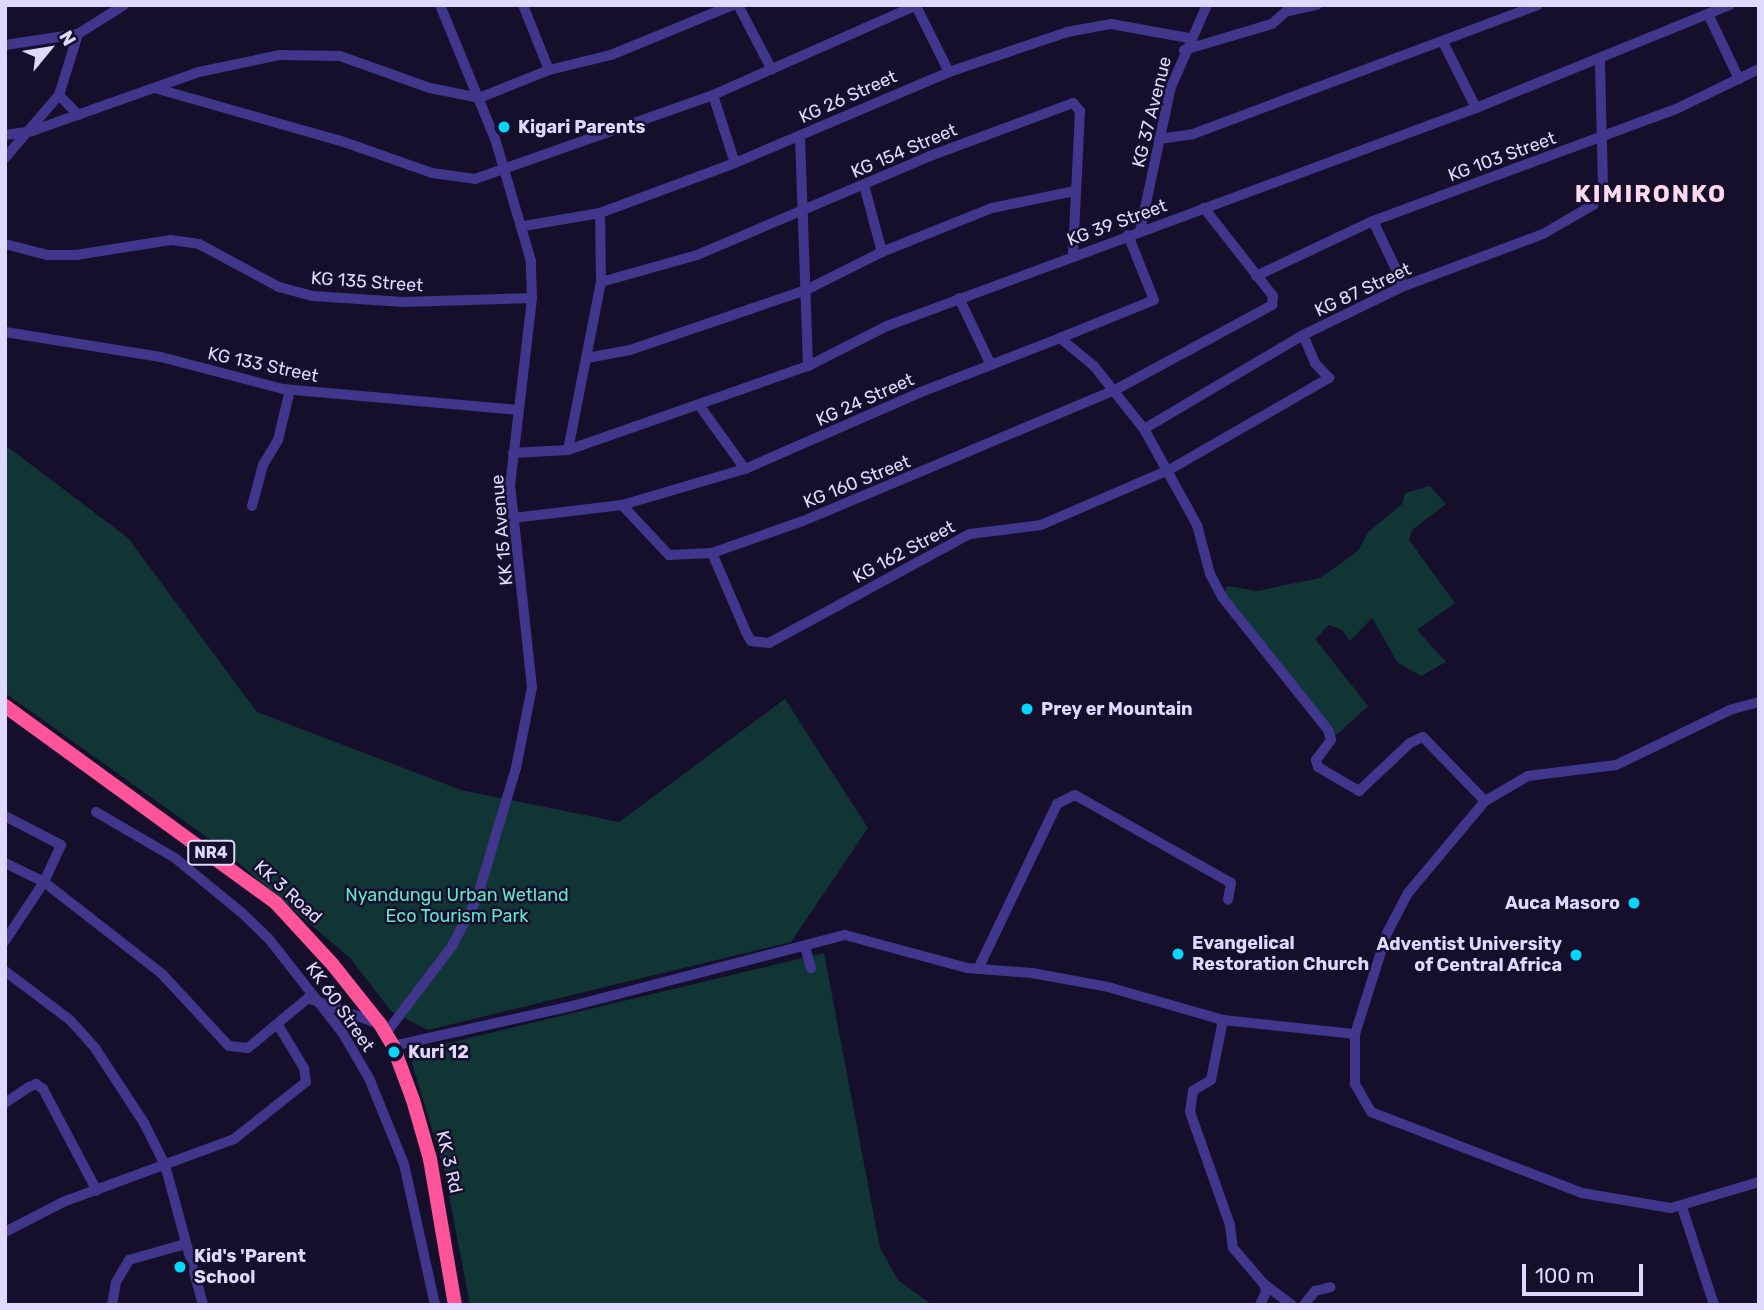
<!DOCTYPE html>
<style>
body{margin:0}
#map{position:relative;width:1764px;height:1310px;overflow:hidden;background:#150f2b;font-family:Rubik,sans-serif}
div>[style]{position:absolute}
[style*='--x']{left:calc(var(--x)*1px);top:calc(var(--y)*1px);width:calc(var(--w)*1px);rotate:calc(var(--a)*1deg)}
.green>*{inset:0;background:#113435}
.minor>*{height:10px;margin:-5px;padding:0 5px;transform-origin:5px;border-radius:5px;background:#40378c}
.highway>*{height:14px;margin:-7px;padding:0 7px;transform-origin:7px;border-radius:7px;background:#ff539a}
.dots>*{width:19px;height:19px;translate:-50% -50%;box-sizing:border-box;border:4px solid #150f2b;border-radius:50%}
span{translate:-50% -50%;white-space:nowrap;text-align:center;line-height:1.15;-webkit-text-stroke:5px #150f2b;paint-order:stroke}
.shield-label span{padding:2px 5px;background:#150f2b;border:2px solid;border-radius:5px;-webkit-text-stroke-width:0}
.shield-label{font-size:16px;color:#dfd8ff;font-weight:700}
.street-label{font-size:18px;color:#dfd8ff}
.poi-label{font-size:18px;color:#dfd8ff;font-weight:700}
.left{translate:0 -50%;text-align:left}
.right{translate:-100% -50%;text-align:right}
.park-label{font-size:18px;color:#5be8ce}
.district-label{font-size:24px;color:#ffdaef;font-weight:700;letter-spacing:2px}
.frame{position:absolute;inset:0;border:7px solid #dfd8ff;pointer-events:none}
.north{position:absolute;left:14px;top:14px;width:70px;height:70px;-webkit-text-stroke:5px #150f2b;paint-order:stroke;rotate:60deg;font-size:19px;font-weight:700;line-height:28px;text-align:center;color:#dfd8ff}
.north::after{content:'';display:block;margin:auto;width:24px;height:32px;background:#dfd8ff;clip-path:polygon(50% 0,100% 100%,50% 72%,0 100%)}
.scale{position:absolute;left:1522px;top:1264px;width:121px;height:32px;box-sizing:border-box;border:4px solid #dfd8ff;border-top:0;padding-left:9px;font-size:21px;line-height:24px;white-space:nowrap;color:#dfd8ff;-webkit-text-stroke:5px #150f2b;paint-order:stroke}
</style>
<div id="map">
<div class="green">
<i style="clip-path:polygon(5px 445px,128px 538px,257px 712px,461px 790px,619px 822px,785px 699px,868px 828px,791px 942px,428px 1030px,391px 1011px,350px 958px,215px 843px,5px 693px)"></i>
<i style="clip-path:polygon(1430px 486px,1446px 504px,1412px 530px,1409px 540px,1455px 603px,1417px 630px,1446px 662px,1421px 676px,1398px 663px,1372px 618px,1350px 641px,1342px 630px,1329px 625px,1315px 639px,1368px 706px,1331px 740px,1222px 597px,1227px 586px,1257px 591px,1320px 578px,1358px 551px,1368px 532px,1402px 504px,1405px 493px)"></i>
<i style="clip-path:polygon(824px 953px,880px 1248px,898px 1280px,932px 1305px,470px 1305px,444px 1169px,412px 1063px,415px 1055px,427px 1048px)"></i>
</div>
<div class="minor">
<i style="--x:523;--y:5;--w:70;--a:68.2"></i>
<i style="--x:738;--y:5;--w:73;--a:62.4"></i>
<i style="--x:916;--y:6;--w:74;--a:63.4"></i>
<i style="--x:1290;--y:11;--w:28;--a:-13"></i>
<i style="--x:1709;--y:16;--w:70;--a:64.5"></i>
<i style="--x:1443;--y:42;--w:74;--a:63.4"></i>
<i style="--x:5;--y:45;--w:74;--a:-8.6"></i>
<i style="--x:78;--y:34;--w:54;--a:-32.2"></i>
<i style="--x:1184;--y:50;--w:92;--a:-16.5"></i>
<i style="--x:1272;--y:24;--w:28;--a:-42"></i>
<i style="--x:158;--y:89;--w:193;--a:15.9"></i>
<i style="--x:344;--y:142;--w:93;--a:19.4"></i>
<i style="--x:432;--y:173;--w:43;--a:7.9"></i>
<i style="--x:475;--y:179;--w:252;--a:-19.4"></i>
<i style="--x:713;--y:95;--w:223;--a:-23.8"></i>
<i style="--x:59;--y:95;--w:28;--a:46"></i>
<i style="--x:713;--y:95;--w:71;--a:72.1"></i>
<i style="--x:5;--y:135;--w:27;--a:-8"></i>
<i style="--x:32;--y:131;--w:177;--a:-19.5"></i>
<i style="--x:199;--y:72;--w:83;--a:-11.9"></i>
<i style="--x:280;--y:55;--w:60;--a:1"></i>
<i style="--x:340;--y:56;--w:96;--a:19.6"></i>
<i style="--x:430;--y:88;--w:50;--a:11.5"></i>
<i style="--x:479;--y:98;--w:75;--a:-21.8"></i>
<i style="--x:549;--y:70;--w:64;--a:-13.6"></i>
<i style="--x:611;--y:55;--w:132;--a:-22.3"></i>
<i style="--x:800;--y:136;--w:230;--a:88"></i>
<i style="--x:1159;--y:139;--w:34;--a:-8"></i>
<i style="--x:1193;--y:134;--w:368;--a:-20.5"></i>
<i style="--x:5;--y:158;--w:83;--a:-49.4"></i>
<i style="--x:59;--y:95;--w:64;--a:-72.7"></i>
<i style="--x:864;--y:185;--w:69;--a:75"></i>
<i style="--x:1373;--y:221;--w:72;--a:64.5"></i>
<i style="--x:524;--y:226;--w:77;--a:-9.7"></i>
<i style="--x:600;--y:213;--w:144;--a:-20.3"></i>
<i style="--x:735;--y:163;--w:233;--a:-23"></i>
<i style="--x:949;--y:72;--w:125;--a:-18.7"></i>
<i style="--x:1067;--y:32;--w:45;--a:-10.3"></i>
<i style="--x:1111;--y:24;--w:79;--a:10.2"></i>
<i style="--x:1140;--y:231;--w:147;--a:-77.9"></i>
<i style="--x:1171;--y:87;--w:90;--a:-66.3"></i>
<i style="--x:5;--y:244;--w:43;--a:14.7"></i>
<i style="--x:47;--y:255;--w:29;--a:0"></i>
<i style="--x:76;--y:255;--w:96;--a:-9"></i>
<i style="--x:171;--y:240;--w:28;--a:8"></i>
<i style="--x:199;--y:244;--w:91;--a:28.3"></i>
<i style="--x:279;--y:287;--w:35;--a:15"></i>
<i style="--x:313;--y:296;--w:91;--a:3.8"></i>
<i style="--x:404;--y:302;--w:128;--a:-1.8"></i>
<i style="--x:1256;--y:276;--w:129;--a:-25.2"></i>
<i style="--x:1373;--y:221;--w:323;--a:-20.3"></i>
<i style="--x:1676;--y:109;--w:92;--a:-25.7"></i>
<i style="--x:601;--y:282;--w:100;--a:-15.7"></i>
<i style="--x:697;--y:255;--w:253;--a:-23"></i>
<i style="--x:930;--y:156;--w:153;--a:-20.3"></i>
<i style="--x:1073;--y:103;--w:11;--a:49"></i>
<i style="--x:1080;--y:111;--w:145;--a:92.8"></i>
<i style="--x:959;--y:298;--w:72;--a:64.5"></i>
<i style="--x:5;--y:332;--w:158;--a:9.1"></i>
<i style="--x:161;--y:357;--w:126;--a:14.7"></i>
<i style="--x:283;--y:389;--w:235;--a:5.1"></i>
<i style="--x:1060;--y:338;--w:101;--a:-22"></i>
<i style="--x:1154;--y:300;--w:70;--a:-111.8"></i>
<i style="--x:587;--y:358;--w:44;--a:-10.5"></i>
<i style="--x:630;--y:350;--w:186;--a:-18.8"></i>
<i style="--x:806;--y:290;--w:85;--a:-26.6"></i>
<i style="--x:882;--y:252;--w:118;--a:-21.8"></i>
<i style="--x:992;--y:208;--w:85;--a:-11.6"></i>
<i style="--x:699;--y:405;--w:79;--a:54.3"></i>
<i style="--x:1144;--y:429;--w:185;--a:-30.6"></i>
<i style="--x:1303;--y:335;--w:112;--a:-25.9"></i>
<i style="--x:1404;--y:286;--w:148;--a:-20.5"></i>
<i style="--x:1543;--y:234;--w:58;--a:-30.1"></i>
<i style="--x:1593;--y:205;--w:21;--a:-62"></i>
<i style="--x:1603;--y:186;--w:126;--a:-91.4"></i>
<i style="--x:568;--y:450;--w:171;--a:-78.9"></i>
<i style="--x:601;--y:282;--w:69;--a:-90.8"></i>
<i style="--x:513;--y:453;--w:55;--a:-3.1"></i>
<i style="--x:568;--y:450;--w:254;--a:-19.3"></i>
<i style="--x:808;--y:366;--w:89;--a:-26.9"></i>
<i style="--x:887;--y:326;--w:628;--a:-20.31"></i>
<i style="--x:1476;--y:108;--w:274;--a:-22.1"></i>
<i style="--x:622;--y:505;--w:69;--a:46.8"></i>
<i style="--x:669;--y:555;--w:43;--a:-2.7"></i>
<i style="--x:712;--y:553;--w:96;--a:-19.4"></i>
<i style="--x:803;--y:521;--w:338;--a:-22.8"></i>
<i style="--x:1115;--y:390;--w:179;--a:-28.4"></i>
<i style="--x:1272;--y:305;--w:9;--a:-84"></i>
<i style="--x:1273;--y:296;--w:112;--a:-128.1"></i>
<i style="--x:252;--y:506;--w:42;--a:-75"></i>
<i style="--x:263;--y:465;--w:29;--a:-59"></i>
<i style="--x:278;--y:440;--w:51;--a:-76.5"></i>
<i style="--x:513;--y:518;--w:110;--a:-6.8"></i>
<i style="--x:622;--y:505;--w:128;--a:-16.3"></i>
<i style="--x:745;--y:469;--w:192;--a:-23.6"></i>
<i style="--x:921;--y:392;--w:149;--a:-21.2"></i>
<i style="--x:1060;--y:338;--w:44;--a:39.5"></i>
<i style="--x:1094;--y:366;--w:80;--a:51.6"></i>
<i style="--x:1144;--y:429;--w:110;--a:61.1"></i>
<i style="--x:1197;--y:525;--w:51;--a:75.1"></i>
<i style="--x:1210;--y:574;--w:26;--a:62"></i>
<i style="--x:1222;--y:597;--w:170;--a:51.4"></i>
<i style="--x:1328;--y:730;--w:10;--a:73"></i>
<i style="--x:1331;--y:740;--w:25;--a:127"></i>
<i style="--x:1316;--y:760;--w:7;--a:74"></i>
<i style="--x:1318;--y:767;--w:48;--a:30.3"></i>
<i style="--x:1359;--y:791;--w:70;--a:-43.3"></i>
<i style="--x:1410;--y:743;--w:14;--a:-25"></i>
<i style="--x:1423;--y:737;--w:89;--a:45.9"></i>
<i style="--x:712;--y:553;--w:86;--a:66.7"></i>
<i style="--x:746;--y:632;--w:10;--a:61"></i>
<i style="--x:751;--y:641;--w:18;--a:6"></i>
<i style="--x:769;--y:643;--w:229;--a:-28.5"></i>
<i style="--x:970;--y:534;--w:72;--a:-7.2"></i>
<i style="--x:1041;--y:525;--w:139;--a:-23.3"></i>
<i style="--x:1169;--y:470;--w:185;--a:-29.9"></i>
<i style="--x:1329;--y:378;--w:21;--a:-133"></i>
<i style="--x:1315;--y:363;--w:30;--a:-113"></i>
<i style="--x:1759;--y:702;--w:30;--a:165"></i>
<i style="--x:1730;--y:710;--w:127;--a:154.2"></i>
<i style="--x:1616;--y:765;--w:89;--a:172.9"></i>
<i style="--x:1528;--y:776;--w:50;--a:149.8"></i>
<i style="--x:1485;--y:801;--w:120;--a:129.9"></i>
<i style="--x:1408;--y:893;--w:45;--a:117.7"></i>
<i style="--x:1387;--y:933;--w:106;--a:107.6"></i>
<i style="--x:1355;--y:1034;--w:50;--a:90"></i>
<i style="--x:1355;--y:1084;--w:32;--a:60"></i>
<i style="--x:1371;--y:1112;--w:226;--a:21"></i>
<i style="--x:1582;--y:1193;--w:90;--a:9.6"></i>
<i style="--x:1671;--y:1208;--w:92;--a:-16.5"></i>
<i style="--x:96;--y:812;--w:91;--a:30.2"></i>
<i style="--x:175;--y:858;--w:87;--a:39.4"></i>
<i style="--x:242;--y:913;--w:37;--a:44"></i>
<i style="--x:269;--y:939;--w:118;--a:51.9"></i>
<i style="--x:342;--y:1032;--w:53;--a:59.6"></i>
<i style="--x:369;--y:1078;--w:93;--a:67.9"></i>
<i style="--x:404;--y:1164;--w:144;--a:77.6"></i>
<i style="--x:5;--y:816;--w:63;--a:27.4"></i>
<i style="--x:61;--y:845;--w:41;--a:114.7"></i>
<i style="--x:44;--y:882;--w:71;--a:123.5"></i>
<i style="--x:5;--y:863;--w:43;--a:26"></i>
<i style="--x:44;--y:882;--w:150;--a:37.9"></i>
<i style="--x:162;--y:974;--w:98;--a:47.1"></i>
<i style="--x:229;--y:1046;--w:19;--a:6"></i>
<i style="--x:248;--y:1048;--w:78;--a:-39.8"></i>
<i style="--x:308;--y:998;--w:76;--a:20.1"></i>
<i style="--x:805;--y:946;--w:23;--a:75"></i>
<i style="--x:978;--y:969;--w:183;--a:-64.4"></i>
<i style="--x:1057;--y:804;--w:20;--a:-27"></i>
<i style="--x:1075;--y:795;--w:179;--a:29.4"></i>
<i style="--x:1231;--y:883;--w:17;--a:100"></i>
<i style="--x:5;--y:971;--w:81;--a:37"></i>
<i style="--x:70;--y:1020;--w:38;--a:48"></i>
<i style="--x:95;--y:1048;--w:90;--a:56.8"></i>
<i style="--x:144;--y:1123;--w:47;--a:63.4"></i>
<i style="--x:165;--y:1165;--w:145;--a:74.8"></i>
<i style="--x:1223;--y:1020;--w:61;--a:101.3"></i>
<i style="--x:1211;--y:1080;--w:21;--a:149"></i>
<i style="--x:1193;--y:1091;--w:21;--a:98"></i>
<i style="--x:1190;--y:1112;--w:120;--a:70.5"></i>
<i style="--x:1230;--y:1225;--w:23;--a:83"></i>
<i style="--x:1233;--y:1248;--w:48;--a:49.3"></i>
<i style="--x:1264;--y:1284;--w:8;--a:76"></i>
<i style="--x:1266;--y:1292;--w:14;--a:115"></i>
<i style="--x:386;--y:1033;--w:109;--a:-52.8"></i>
<i style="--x:452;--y:946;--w:54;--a:-62.5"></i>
<i style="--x:477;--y:898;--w:136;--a:-73.3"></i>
<i style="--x:516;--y:768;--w:83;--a:-78.8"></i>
<i style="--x:532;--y:687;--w:202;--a:-96.2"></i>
<i style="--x:510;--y:486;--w:189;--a:-83.3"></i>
<i style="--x:532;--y:298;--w:37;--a:-92"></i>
<i style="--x:531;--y:261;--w:127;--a:-106.4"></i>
<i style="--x:495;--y:139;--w:145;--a:-112.3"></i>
<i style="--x:393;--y:1046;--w:183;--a:-12.6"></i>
<i style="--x:572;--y:1006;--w:282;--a:-14.6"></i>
<i style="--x:845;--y:935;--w:126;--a:15.1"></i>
<i style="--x:967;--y:968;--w:65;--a:4.4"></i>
<i style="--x:1032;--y:973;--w:77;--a:10.4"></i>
<i style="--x:1108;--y:987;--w:120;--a:16"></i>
<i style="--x:1223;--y:1020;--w:133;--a:6.1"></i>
<i style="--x:5;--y:1103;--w:29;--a:-34"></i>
<i style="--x:29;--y:1087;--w:8;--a:-23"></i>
<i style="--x:36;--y:1084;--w:9;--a:36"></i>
<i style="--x:43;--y:1089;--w:115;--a:62.1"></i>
<i style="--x:1682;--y:1207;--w:103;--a:71.9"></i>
<i style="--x:5;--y:1232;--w:65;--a:-27.3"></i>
<i style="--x:63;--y:1202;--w:182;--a:-20.2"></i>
<i style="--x:234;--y:1139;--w:92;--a:-38.4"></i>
<i style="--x:306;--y:1082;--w:14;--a:-98"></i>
<i style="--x:304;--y:1068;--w:50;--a:-121.2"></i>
<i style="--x:1264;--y:1284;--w:35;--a:37"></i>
<i style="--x:112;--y:1305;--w:23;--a:-80"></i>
<i style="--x:116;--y:1282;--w:26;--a:-59"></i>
<i style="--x:129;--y:1260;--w:58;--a:-15.9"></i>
<i style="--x:1304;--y:1305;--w:18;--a:-52"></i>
<i style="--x:1315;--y:1291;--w:16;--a:-14"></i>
</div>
<div class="highway">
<i style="--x:5;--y:706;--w:335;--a:36"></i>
<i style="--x:276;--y:903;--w:84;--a:47.4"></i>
<i style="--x:333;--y:965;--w:75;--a:51.5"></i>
<i style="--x:380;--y:1024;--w:26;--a:59"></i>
<i style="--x:393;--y:1046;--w:58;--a:69.7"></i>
<i style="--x:413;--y:1100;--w:61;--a:73.9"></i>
<i style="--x:430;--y:1159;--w:148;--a:80.3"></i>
</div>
<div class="dots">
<i style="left:504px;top:127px;background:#04d6ff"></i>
<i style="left:1027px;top:709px;background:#04d6ff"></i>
<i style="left:1634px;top:903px;background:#04d6ff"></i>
<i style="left:1178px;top:954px;background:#04d6ff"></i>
<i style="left:1576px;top:955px;background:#04d6ff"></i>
<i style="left:394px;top:1052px;background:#04d6ff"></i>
<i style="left:180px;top:1267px;background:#04d6ff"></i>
</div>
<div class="shield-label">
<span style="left:211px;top:853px">NR4</span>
</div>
<div class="street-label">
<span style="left:848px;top:97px;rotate:-24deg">KG 26 Street</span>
<span style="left:1152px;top:112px;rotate:-76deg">KG 37 Avenue</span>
<span style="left:904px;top:151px;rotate:-23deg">KG 154 Street</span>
<span style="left:1502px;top:157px;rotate:-20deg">KG 103 Street</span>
<span style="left:1117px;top:223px;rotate:-20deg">KG 39 Street</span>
<span style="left:367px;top:282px;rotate:4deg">KG 135 Street</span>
<span style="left:1363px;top:290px;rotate:-25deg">KG 87 Street</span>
<span style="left:263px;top:365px;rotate:12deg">KG 133 Street</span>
<span style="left:865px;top:400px;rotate:-24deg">KG 24 Street</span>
<span style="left:857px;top:482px;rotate:-22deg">KG 160 Street</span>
<span style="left:502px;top:530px;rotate:-95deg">KK 15 Avenue</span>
<span style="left:904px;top:552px;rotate:-28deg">KG 162 Street</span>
<span style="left:288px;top:892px;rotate:42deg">KK 3 Road</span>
<span style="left:340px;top:1007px;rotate:55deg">KK 60 Street</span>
<span style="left:449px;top:1162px;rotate:77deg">KK 3 Rd</span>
</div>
<div class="poi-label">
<span class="left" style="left:518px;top:127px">Kigari Parents</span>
<span class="left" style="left:1041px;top:709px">Prey er Mountain</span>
<span class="right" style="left:1620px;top:903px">Auca Masoro</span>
<span class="left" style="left:1192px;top:954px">Evangelical<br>Restoration Church</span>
<span class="right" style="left:1562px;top:955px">Adventist University<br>of Central Africa</span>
<span class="left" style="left:408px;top:1052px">Kuri 12</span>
<span class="left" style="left:194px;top:1267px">Kid's 'Parent<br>School</span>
</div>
<div class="park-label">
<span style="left:457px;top:906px">Nyandungu Urban Wetland<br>Eco Tourism Park</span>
</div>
<div class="district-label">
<span style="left:1651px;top:195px">KIMIRONKO</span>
</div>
<div class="frame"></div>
<div class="north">N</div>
<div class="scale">100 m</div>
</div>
